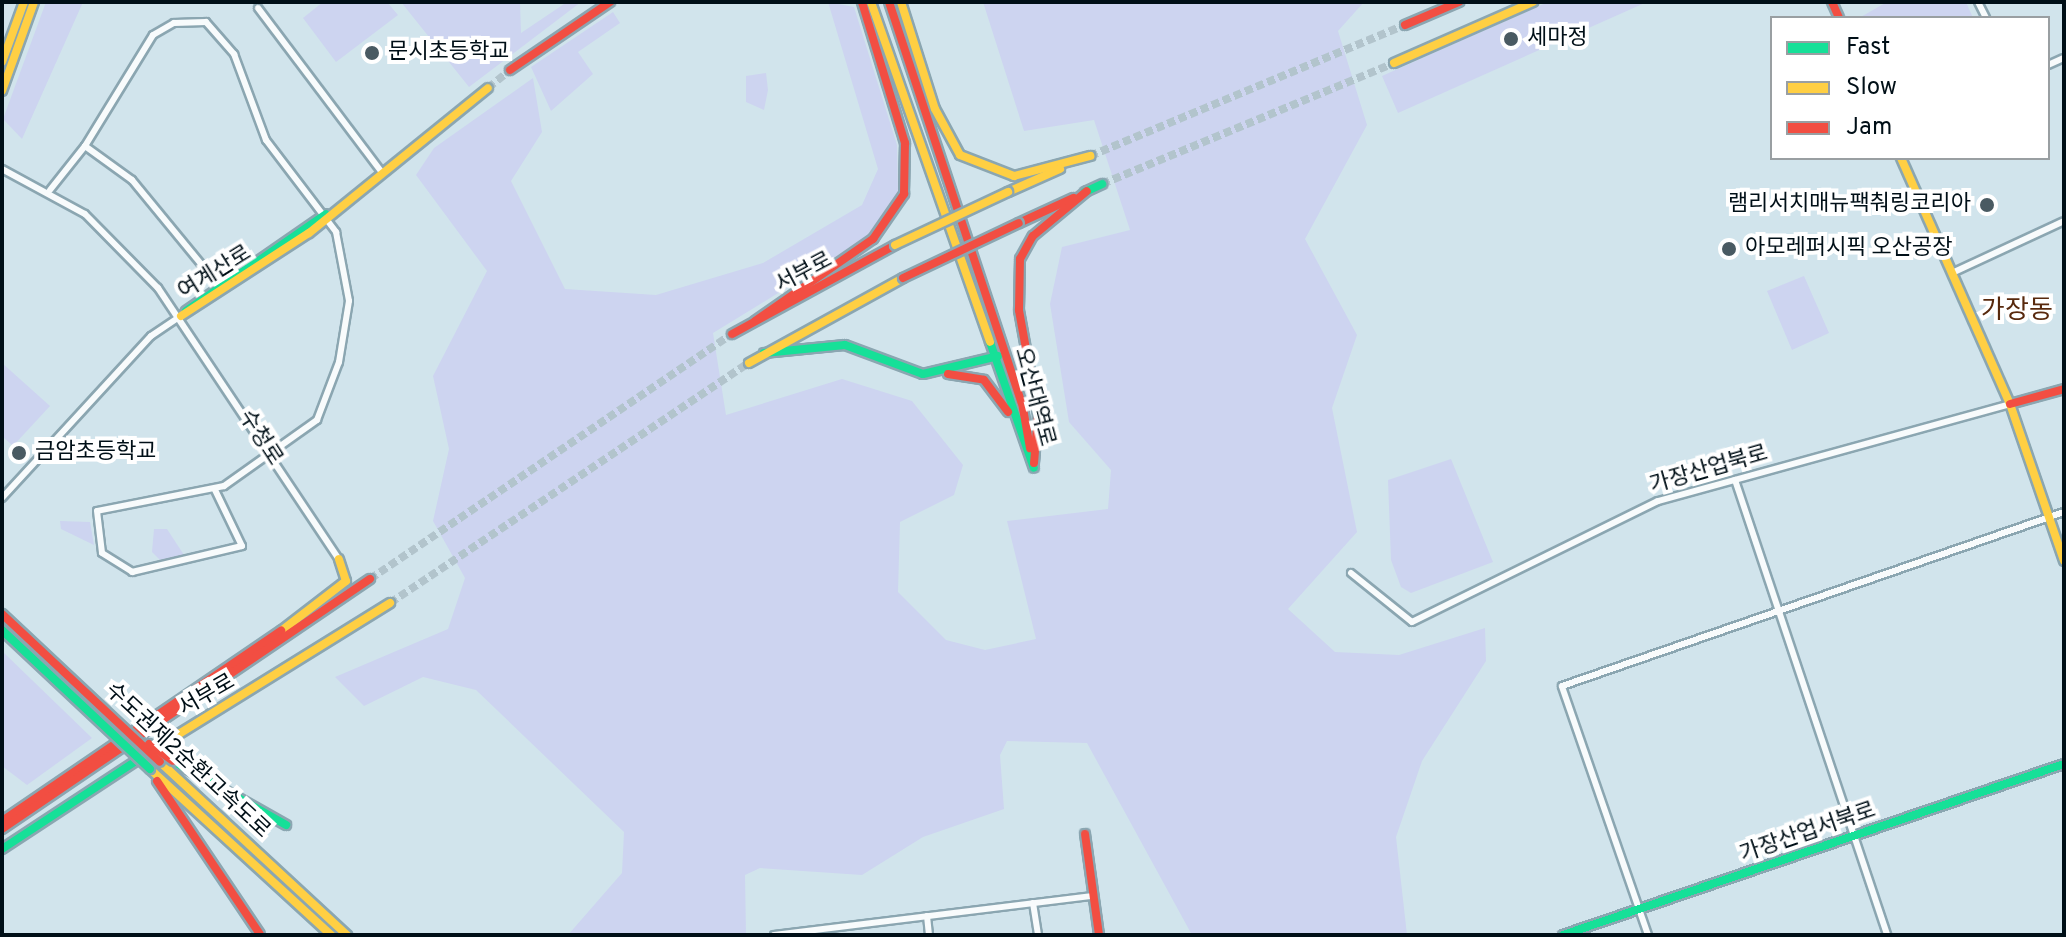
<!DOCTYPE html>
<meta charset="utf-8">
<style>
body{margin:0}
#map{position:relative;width:2066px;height:937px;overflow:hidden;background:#d1e4ec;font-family:Overpass,"Noto Sans KR",sans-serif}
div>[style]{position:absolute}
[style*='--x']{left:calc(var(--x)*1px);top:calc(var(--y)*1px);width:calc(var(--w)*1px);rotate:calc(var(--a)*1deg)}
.green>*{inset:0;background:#cdd4f0}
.secondary-tunnel>*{height:8px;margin-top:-4px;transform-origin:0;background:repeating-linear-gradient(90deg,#b2c4cc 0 8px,transparent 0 12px)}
.roads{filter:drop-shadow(2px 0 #8ba6b1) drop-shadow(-2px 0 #8ba6b1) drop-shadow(0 2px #8ba6b1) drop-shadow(0 -2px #8ba6b1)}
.street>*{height:6px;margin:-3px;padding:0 3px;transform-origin:3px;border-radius:3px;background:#f8fbfc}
.fast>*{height:8px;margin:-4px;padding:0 4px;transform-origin:4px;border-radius:4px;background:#16e098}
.slow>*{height:8px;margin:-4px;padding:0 4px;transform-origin:4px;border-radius:4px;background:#ffcf43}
.jam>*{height:8px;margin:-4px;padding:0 4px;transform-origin:4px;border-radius:4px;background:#f24e42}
.bridges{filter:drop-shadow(2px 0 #8ba6b1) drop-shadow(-2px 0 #8ba6b1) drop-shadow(0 2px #8ba6b1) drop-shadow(0 -2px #8ba6b1)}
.fast-bridge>*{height:8px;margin:-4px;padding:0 4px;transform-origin:4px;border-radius:4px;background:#16e098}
.slow-bridge>*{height:8px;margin:-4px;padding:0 4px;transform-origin:4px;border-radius:4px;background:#ffcf43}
.jam-bridge>*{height:8px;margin:-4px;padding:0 4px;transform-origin:4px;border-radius:4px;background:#f24e42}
.dots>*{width:22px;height:22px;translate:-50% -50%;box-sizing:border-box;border:4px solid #fff;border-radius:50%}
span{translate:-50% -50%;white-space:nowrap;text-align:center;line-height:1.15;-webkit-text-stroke:8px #fff;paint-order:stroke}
.poi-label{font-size:22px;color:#000f17}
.left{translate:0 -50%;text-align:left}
.right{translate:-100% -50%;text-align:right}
.street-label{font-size:22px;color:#000f17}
.quarter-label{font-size:26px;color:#58290d}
.frame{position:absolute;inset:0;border:4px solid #000f17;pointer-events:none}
.legend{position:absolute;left:1770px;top:16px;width:280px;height:144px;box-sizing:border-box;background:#fff;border:2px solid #999fa2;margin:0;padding:10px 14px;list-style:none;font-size:24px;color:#000f17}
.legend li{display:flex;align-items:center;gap:16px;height:40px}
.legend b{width:40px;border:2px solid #999fa2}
</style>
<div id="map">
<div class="green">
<i style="clip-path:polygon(46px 2px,83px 2px,22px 139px,3px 119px)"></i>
<i style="clip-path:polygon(323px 2px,387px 2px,398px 15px,336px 62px,303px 18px)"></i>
<i style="clip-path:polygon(401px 2px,520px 2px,521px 33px,567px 2px,581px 2px,469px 87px)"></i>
<i style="clip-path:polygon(828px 2px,854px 7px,897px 145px,898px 194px,873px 235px,713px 333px,726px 415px,842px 379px,912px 401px,963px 465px,954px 495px,900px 522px,898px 592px,946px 640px,985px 650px,1036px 639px,1007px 521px,1108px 509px,1111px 470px,1069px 422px,1050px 304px,1062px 247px,1130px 230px,1094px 120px,1024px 131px,983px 2px,1364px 2px,1338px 31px,1367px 125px,1305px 239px,1357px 335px,1332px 408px,1357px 532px,1288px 609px,1335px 652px,1399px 655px,1485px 628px,1486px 661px,1422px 761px,1396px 837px,1407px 935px,1192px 935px,1087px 743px,1007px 741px,1000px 755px,1004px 809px,923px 837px,862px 875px,760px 868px,745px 875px,746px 935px,568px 935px,622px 873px,624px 832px,476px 690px,423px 677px,364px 706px,335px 677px,448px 629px,465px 578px,433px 521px,449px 449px,433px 376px,487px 271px,416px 175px,434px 148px,533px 78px,542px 132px,511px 181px,565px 289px,656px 295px,763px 263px,862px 205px,878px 169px)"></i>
<i style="clip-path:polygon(1548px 2px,1647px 2px,1398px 113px,1382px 76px)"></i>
<i style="clip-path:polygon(1887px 2px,1966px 2px,1973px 18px,1859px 18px)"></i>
<i style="clip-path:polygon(613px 12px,620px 23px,578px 52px,593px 74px,551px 111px,531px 67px)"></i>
<i style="clip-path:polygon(766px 73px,768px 90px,764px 110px,746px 102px,746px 76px)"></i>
<i style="clip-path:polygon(1804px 276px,1829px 333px,1792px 350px,1767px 291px)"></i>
<i style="clip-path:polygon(2px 363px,50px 406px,13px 446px,2px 436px)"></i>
<i style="clip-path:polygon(1451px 459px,1493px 562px,1411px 593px,1401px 587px,1391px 560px,1388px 480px)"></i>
<i style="clip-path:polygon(60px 521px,90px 522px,94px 545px,61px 529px)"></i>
<i style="clip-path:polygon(154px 529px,167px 529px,184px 555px,161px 561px,152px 552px)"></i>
<i style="clip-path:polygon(2px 651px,92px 738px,27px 785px,2px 766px)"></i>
</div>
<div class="secondary-tunnel">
<i style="--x:488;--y:88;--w:28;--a:-39"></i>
<i style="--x:1090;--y:156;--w:341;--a:-22.6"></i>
<i style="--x:1102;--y:184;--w:316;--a:-22.5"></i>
<i style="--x:370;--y:579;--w:437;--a:-34.1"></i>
<i style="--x:390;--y:603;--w:432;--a:-33.8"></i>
</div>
<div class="roads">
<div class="street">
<i style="--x:1978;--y:2;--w:18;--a:63"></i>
<i style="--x:258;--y:8;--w:203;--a:53"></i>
<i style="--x:2048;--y:65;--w:17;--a:-24"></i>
<i style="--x:85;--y:146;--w:130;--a:-58.5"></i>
<i style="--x:153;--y:35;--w:24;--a:-30"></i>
<i style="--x:174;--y:23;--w:32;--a:-2"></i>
<i style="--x:206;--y:22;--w:43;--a:48.8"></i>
<i style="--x:234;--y:54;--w:92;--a:69.6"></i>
<i style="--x:266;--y:140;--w:116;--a:52.7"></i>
<i style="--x:336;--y:232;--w:70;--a:79.3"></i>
<i style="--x:349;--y:301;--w:62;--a:99.3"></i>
<i style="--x:339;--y:362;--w:62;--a:110.8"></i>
<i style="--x:317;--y:420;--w:114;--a:144.6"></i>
<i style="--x:224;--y:486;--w:129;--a:168.9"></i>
<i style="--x:97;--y:511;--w:42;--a:83.2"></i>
<i style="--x:102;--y:553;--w:36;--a:32"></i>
<i style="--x:132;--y:572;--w:113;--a:-13.3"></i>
<i style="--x:242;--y:546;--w:62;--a:-115.7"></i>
<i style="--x:2;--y:169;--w:94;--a:28.5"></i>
<i style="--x:85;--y:214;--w:104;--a:45.4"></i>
<i style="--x:158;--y:288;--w:326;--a:56.3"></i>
<i style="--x:50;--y:190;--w:56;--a:-51.5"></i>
<i style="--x:85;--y:146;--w:58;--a:35.9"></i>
<i style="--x:132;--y:180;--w:137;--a:50.6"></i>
<i style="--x:1952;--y:273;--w:123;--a:-24.9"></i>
<i style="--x:1735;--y:480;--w:480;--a:71.5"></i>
<i style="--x:2;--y:498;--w:220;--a:-47.4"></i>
<i style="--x:151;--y:336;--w:36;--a:-34"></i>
<i style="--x:1351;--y:573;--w:78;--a:38.8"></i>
<i style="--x:1412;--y:622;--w:274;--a:-26.2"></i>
<i style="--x:1658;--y:501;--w:365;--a:-15.4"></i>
<i style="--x:1033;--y:903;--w:32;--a:81"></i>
<i style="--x:927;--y:916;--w:19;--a:84"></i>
<i style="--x:774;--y:935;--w:321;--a:-7"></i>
<i style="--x:1648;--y:935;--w:263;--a:-109.1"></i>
<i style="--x:1562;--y:686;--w:531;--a:-19.12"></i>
</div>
<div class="fast">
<i style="--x:1085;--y:192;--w:19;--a:-25"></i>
<i style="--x:186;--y:311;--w:170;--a:-34.7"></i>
<i style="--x:990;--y:342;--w:133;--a:70.8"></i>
<i style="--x:764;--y:353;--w:81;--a:-5.6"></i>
<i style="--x:845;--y:345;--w:83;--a:20.4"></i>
<i style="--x:923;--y:374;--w:77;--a:-13.5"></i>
<i style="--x:173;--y:761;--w:130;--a:29.5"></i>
<i style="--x:2;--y:849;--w:168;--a:-33.3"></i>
<i style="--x:1563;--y:935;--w:529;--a:-18.85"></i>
</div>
<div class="slow">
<i style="--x:871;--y:2;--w:360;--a:70.7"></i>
<i style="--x:901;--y:2;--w:112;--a:72.4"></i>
<i style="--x:935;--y:109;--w:52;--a:61.5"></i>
<i style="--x:960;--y:155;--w:58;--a:21.3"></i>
<i style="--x:1014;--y:176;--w:79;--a:-14.7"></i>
<i style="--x:2;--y:62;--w:64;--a:-69.9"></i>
<i style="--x:1394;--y:63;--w:152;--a:-23.7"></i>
<i style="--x:2;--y:91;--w:95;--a:-70.2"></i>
<i style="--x:1901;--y:158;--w:269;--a:66.1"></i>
<i style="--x:2010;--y:404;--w:166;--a:71"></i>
<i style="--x:1008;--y:192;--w:57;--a:-23.9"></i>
<i style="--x:181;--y:316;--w:153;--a:-33"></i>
<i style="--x:309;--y:233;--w:230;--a:-39"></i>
<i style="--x:749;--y:363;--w:176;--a:-28.9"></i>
<i style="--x:281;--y:631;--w:82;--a:-37.6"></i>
<i style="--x:346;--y:581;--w:23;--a:-108"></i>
<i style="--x:153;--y:750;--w:279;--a:-31.8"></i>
<i style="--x:160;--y:762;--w:255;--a:42.8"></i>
<i style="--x:150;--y:769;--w:246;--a:42.5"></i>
</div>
<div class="jam">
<i style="--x:889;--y:2;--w:422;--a:71.7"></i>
<i style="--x:1022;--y:403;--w:46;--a:79.9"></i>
<i style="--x:1832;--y:2;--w:17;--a:66"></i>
<i style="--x:1405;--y:25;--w:59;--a:-23.1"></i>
<i style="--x:510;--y:70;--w:121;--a:-34.2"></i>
<i style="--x:1019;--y:223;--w:60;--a:-24.8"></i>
<i style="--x:755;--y:321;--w:144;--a:-34.8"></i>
<i style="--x:873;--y:239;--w:55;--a:-55.4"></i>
<i style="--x:904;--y:194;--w:51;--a:-88.9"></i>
<i style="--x:905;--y:143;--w:147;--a:-107"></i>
<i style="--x:732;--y:334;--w:186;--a:-28.6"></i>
<i style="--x:948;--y:374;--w:36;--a:9"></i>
<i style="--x:984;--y:380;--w:40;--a:53"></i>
<i style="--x:2010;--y:404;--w:56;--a:-15.5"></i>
<i style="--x:1034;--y:463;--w:48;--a:-85.2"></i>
<i style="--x:1038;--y:415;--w:107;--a:-100.3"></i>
<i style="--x:1019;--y:310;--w:51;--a:-88.9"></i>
<i style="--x:1020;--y:259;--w:26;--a:-61"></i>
<i style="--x:1033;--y:236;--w:70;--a:-39.8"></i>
<i style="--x:157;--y:781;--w:184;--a:56.1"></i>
<i style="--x:2;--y:821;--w:338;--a:-34.3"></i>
<i style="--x:2;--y:829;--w:445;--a:-34.2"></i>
<i style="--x:1085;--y:834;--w:102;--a:82.1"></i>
</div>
</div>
<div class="bridges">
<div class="fast-bridge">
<i style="--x:2;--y:630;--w:203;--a:43.2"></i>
</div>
<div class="slow-bridge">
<i style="--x:895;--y:245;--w:125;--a:-25.1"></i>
</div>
<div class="jam-bridge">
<i style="--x:903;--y:278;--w:128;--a:-25.4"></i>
<i style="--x:2;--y:614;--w:216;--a:43.1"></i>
<i style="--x:149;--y:744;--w:29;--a:35"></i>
</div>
</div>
<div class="dots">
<i style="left:1511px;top:39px;background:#495a62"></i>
<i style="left:372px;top:53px;background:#495a62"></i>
<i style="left:1987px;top:205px;background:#495a62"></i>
<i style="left:1729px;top:249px;background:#495a62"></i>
<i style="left:19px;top:453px;background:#495a62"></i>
</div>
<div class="poi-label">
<span class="left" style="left:1527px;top:39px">세마정</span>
<span class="left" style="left:388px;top:53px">문시초등학교</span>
<span class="right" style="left:1971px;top:205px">램리서치매뉴팩춰링코리아</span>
<span class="left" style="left:1745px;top:249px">아모레퍼시픽 오산공장</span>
<span class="left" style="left:35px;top:453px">금암초등학교</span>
</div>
<div class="street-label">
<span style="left:215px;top:273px;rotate:-32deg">여계산로</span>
<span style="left:804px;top:273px;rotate:-28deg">서부로</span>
<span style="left:1034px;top:397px;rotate:75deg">오산대역로</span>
<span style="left:260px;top:438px;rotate:57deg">수청로</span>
<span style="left:1709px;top:470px;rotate:-16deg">가장산업북로</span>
<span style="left:207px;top:696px;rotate:-30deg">서부로</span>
<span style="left:187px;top:761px;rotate:43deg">수도권제2순환고속도로</span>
<span style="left:1808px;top:833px;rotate:-19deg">가장산업서북로</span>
</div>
<div class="quarter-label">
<span style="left:2017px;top:312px">가장동</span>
</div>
<div class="frame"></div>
<ul class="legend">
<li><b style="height:10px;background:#16e098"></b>Fast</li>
<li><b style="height:10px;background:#ffcf43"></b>Slow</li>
<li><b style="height:10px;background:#f24e42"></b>Jam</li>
</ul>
</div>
